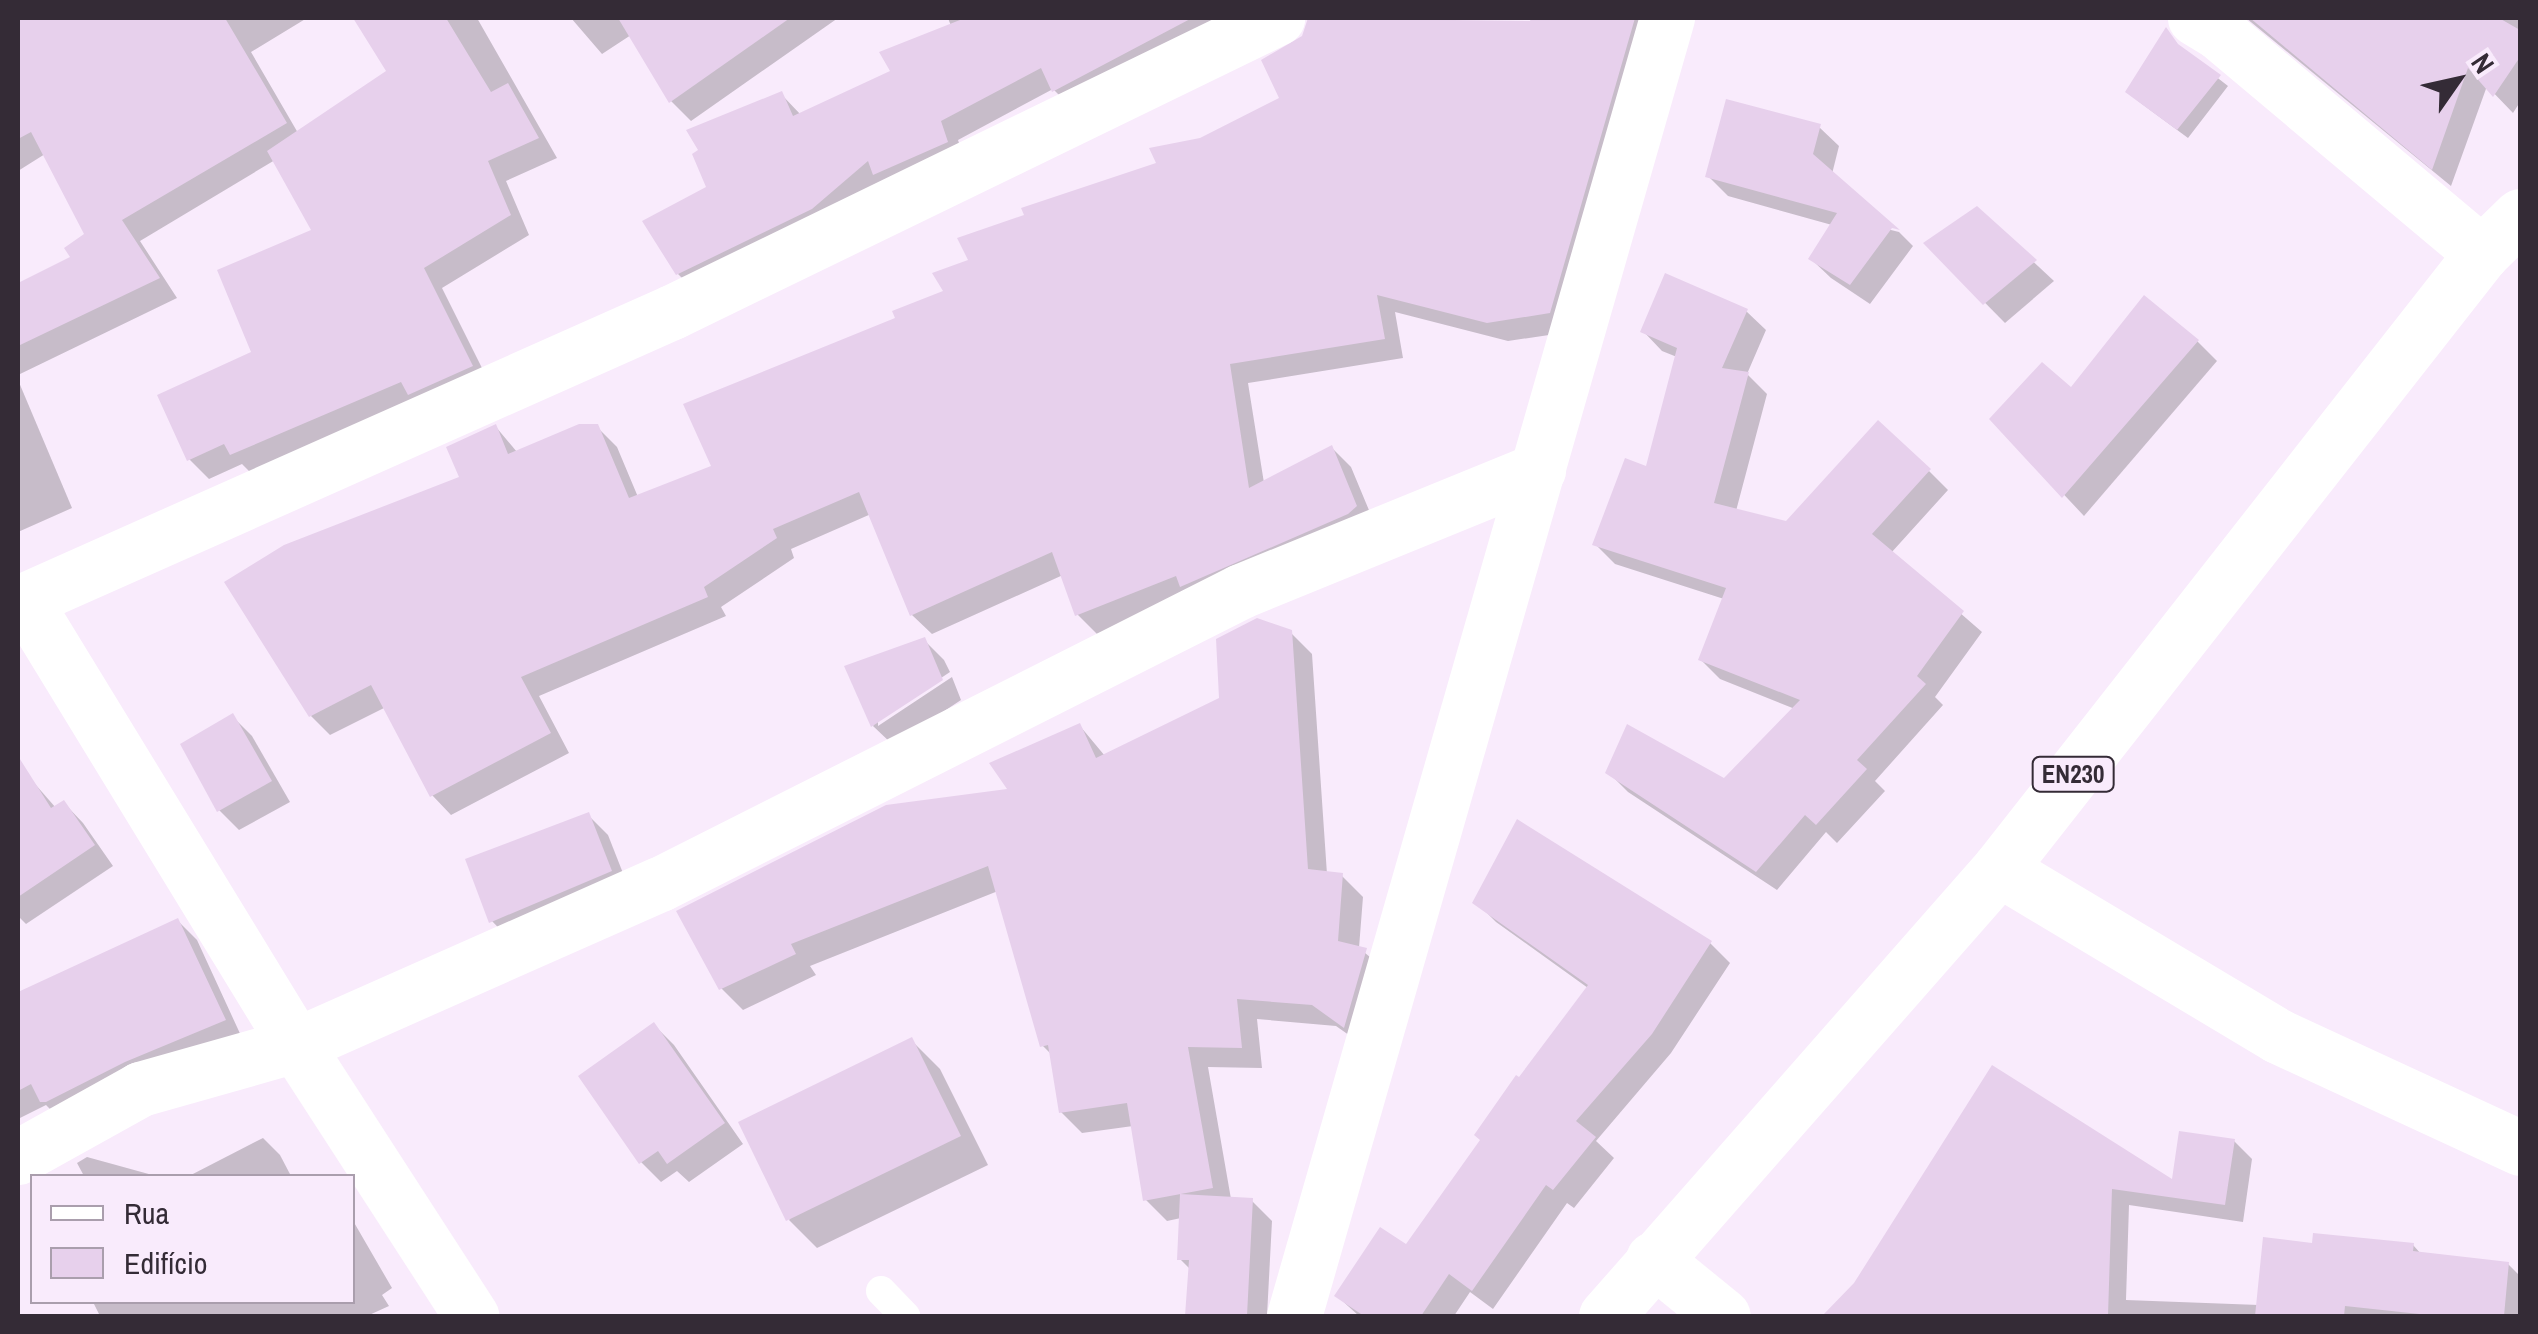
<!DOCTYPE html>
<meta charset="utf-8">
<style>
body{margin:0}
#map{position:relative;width:2538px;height:1334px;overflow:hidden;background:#f9ebfc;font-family:"Archivo Narrow",sans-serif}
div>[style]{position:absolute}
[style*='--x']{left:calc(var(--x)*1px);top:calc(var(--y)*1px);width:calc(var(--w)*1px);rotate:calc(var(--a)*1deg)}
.shadow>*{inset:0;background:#0003}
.building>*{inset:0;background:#e7d0ec}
.lane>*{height:30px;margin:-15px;padding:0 15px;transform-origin:15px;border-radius:15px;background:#fff}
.street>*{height:55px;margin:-27.5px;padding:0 27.5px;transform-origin:27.5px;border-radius:27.5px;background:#fff}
.primary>*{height:55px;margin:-27.5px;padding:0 27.5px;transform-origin:27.5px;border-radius:27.5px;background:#fff}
span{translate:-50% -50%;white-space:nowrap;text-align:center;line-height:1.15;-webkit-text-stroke:8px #f9ebfc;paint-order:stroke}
.shield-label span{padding:2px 8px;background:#f9ebfc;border:2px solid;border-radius:8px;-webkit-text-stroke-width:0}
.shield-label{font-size:25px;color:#342b36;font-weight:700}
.frame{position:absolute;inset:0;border:20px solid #342b36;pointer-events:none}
.legend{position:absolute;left:30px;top:1174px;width:325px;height:130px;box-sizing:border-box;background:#f9ebfc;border:2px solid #aa9ead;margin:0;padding:12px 18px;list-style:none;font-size:30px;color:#342b36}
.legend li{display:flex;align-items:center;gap:20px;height:50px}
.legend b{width:50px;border:2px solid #aa9ead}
.north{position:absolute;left:2408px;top:30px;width:100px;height:100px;-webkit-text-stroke:8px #f9ebfc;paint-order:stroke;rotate:56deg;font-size:28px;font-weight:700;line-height:40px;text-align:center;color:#342b36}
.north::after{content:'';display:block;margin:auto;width:35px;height:45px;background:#342b36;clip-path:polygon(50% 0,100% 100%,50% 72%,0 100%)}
</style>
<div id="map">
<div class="shadow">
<i style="clip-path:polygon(18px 18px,307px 18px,251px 52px,298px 133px,389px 72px,356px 18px,477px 18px,557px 158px,506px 181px,529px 235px,442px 288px,491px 386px,251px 473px,242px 464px,209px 479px,189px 459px,254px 354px,315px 231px,275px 160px,140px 241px,177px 298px,18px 375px,18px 286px,74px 258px,87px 235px,45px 154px,18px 171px)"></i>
<i style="clip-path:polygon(571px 18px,838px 18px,691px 121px,671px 101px,631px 35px,602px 54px)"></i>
<i style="clip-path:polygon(948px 18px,1262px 18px,1073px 109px,1053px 89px,958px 140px,965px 161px,696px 292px,678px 274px,709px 188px,781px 94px,801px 115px,894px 72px,951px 26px)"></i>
<i style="clip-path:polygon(1533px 18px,1663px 18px,1569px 332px,1508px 341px,1395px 312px,1403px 358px,1248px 383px,1264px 483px,1332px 448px,1351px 467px,1376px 527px,1097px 634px,1077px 614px,1063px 575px,932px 634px,912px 615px,871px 514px,791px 549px,794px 558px,721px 607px,726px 616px,539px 696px,569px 753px,451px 815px,432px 795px,386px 707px,330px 735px,311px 716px,496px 427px,517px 452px,597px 427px,617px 447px,638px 497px,714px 467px,899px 319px,946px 292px,972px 261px,1201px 140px,1532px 24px)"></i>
<i style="clip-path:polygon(2246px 18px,2520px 18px,2520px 102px,2513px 113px,2487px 86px,2451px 186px)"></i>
<i style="clip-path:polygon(2167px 31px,2183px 51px,2228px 86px,2188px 138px,2138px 101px)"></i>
<i style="clip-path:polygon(1819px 127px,1839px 146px,1832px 174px,1879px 227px,1899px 232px,1913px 246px,1870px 304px,1831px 278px,1811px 259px,1832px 225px,1728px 196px,1708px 176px)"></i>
<i style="clip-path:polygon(1977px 209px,2054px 281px,2005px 323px,1927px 244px)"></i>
<i style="clip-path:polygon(1746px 311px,1766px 330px,1747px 374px,1767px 394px,1736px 511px,1787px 524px,1929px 471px,1948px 490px,1891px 553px,1982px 632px,1935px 697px,1943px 705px,1875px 781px,1885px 791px,1837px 843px,1826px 832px,1777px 890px,1628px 792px,1608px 772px,1724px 781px,1795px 709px,1720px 679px,1701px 660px,1724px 599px,1615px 564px,1595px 544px,1647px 469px,1677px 357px,1662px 351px,1643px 331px)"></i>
<i style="clip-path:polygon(2197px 341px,2217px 361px,2084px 516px,1993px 419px)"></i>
<i style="clip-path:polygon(18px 380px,72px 508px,18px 532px)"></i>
<i style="clip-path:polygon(1290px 632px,1312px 654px,1327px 874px,1342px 876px,1363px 897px,1359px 948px,1387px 971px,1366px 1047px,1336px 1026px,1257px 1019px,1262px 1068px,1208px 1067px,1231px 1199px,1252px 1201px,1272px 1221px,1267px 1316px,1188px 1316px,1191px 1270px,1180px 1259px,1181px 1218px,1167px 1221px,1145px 1199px,1133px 1126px,1082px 1133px,1061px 1112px,1052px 1055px,1042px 1045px,998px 891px,810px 966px,816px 975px,743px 1010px,721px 988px,1011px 791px,1080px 726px,1105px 756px,1221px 700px)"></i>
<i style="clip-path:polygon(924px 640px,944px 660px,950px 672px,878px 720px,878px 726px,952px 677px,961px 700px,893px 745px,873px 726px)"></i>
<i style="clip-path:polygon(232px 716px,252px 736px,290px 802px,239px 830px,219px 810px)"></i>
<i style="clip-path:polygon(28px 776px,56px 808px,64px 803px,83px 823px,113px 866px,26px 924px,18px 916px,18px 784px)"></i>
<i style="clip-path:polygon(588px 815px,608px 835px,630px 891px,511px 941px,492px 921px)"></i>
<i style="clip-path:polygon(1476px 902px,1710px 943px,1730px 963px,1671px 1053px,1596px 1141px,1614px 1158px,1574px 1208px,1567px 1203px,1493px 1309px,1470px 1292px,1454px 1316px,1359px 1316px,1337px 1296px,1407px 1247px,1588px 988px,1496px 922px)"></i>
<i style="clip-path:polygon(178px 921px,197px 940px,243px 1040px,61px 1120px,46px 1105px,18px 1119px,18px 996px)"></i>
<i style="clip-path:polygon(654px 1025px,674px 1045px,743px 1144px,689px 1182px,677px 1171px,661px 1182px,641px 1162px)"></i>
<i style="clip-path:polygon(911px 1040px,940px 1069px,988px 1165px,817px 1248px,789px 1220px)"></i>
<i style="clip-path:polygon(1993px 1068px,2174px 1183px,2234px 1141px,2252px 1159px,2243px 1222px,2129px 1205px,2126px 1300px,2259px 1305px,2314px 1246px,2413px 1245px,2422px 1255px,2508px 1264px,2520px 1276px,2520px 1316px,1826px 1316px,1856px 1284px)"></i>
<i style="clip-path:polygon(263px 1138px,280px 1155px,291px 1176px,189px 1176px)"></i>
<i style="clip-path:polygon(87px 1157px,156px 1176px,84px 1176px,77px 1163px)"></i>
<i style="clip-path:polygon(352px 1219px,392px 1288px,382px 1295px,389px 1306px,367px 1316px,100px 1316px,93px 1302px,352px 1302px)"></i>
</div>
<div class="building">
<i style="clip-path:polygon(18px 18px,225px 18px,287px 123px,122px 220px,160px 278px,18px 346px,18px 283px,70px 257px,64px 248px,84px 234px,31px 132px,18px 139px)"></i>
<i style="clip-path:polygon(353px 18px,446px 18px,491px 92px,508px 83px,539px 138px,488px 161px,511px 215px,424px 268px,473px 366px,408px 395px,401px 382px,230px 455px,224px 444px,187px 461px,157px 395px,251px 352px,217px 270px,311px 230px,267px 151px,386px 71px)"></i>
<i style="clip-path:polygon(618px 18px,790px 18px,669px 103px)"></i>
<i style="clip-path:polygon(965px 18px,1192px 18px,1052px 92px,1041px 68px,941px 121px,948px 142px,873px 175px,868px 161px,812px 209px,676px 275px,642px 221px,706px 187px,692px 154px,698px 150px,686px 130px,782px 91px,793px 116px,890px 71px,879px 52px)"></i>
<i style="clip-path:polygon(1308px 18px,1530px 21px,1531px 18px,1635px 18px,1550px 313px,1487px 323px,1377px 295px,1385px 339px,1230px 364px,1249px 488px,1332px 445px,1357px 506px,1348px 514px,1180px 587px,1176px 576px,1075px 616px,1052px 552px,910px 616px,859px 492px,773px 529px,777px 538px,704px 587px,708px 597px,521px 677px,551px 733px,430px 797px,371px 685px,309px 717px,224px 582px,284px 545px,459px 477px,446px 447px,496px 424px,508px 454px,579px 424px,598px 424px,629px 498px,711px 466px,683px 404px,895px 318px,892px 311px,943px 291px,932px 273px,968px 260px,957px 238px,1024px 215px,1021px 208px,1156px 163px,1149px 148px,1200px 138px,1279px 98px,1261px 60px,1302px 36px)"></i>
<i style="clip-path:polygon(2250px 18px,2499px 18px,2520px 30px,2520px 57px,2493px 97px,2468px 68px,2432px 170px)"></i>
<i style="clip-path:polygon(2166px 27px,2178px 44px,2221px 75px,2177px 130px,2125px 92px)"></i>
<i style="clip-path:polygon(1726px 99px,1821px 124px,1813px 154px,1900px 230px,1892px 228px,1850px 285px,1808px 259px,1837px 213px,1705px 177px)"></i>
<i style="clip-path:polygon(1977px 206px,2037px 260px,1983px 305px,1923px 243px)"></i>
<i style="clip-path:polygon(1665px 273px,1748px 309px,1722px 368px,1749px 372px,1714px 503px,1786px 521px,1878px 420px,1931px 469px,1872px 534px,1964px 611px,1917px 676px,1926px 684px,1857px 760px,1867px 769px,1816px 825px,1805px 815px,1756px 872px,1605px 773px,1627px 724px,1724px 778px,1800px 700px,1698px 660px,1726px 588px,1592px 545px,1625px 458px,1646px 466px,1677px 348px,1640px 332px)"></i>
<i style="clip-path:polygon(2144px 295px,2199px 340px,2062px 498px,1989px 419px,2042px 362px,2071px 387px)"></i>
<i style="clip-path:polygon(1257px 618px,1292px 630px,1308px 869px,1343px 873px,1338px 941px,1367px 948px,1344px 1028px,1312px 1005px,1237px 999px,1242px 1048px,1188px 1047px,1213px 1188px,1143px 1201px,1127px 1103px,1059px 1113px,1048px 1045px,1040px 1047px,988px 866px,791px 944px,796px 954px,719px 990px,676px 911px,886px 805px,1007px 789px,989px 763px,1080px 723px,1096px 758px,1219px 698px,1216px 639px)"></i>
<i style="clip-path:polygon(925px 637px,943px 680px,871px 727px,844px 666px)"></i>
<i style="clip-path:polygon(233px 713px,272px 781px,217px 812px,180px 744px)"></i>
<i style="clip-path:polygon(18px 756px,51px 808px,64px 800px,95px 845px,18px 897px)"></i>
<i style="clip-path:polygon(589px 812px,612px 871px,489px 923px,465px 859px)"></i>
<i style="clip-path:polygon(1517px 819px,1712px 941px,1652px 1034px,1576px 1121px,1596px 1137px,1553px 1190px,1546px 1185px,1472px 1291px,1449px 1274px,1421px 1316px,1364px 1316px,1334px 1296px,1380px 1227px,1406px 1244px,1480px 1140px,1474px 1135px,1516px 1075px,1519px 1077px,1588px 985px,1472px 903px)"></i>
<i style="clip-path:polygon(178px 918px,226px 1020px,125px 1062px,46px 1102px,40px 1102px,31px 1084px,18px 1091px,18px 992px)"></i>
<i style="clip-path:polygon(654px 1022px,725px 1123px,667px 1164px,658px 1151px,639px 1164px,578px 1076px)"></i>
<i style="clip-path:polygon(912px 1037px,961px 1136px,786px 1221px,738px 1122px)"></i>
<i style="clip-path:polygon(1992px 1065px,2172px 1179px,2179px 1131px,2235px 1139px,2225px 1205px,2112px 1189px,2108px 1316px,1822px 1316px,1854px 1283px)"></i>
<i style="clip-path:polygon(1180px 1194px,1253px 1198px,1247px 1316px,1185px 1316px,1189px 1260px,1177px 1260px)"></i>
<i style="clip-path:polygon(2313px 1233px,2414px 1243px,2413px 1251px,2509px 1262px,2504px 1316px,2438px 1316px,2345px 1306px,2344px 1316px,2255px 1316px,2263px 1237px,2312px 1243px)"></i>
</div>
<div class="lane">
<i style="--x:881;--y:1291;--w:35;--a:46"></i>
</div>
<div class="street">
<i style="--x:2195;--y:18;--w:26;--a:31"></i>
<i style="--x:2217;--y:31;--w:346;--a:40"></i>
<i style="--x:24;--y:600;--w:522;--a:58.57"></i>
<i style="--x:296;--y:1045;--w:323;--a:57.1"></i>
<i style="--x:18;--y:603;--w:716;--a:-23.99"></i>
<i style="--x:672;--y:312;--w:673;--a:-25.92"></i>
<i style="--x:1999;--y:869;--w:325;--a:30.9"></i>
<i style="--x:2278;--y:1036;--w:267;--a:24.8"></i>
<i style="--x:18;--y:1157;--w:140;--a:-29.1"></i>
<i style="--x:140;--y:1089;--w:162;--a:-15.8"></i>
<i style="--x:296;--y:1045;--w:398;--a:-23.9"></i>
<i style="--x:660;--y:884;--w:651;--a:-26.76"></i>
<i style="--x:1241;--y:591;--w:321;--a:-22.2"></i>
<i style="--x:1653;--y:1259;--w:90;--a:39.2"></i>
<i style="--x:1294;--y:1316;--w:1351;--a:-73.97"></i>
</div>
<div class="primary">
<i style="--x:1606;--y:1316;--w:595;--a:-48.68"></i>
<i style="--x:1999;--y:869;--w:783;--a:-51.9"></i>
<i style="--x:2482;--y:253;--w:53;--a:-44.2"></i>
</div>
<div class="shield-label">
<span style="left:2073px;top:774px">EN230</span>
</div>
<div class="frame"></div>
<ul class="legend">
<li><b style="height:12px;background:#fff"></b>Rua</li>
<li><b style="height:28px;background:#e7d0ec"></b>Edifício</li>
</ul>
<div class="north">N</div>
</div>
